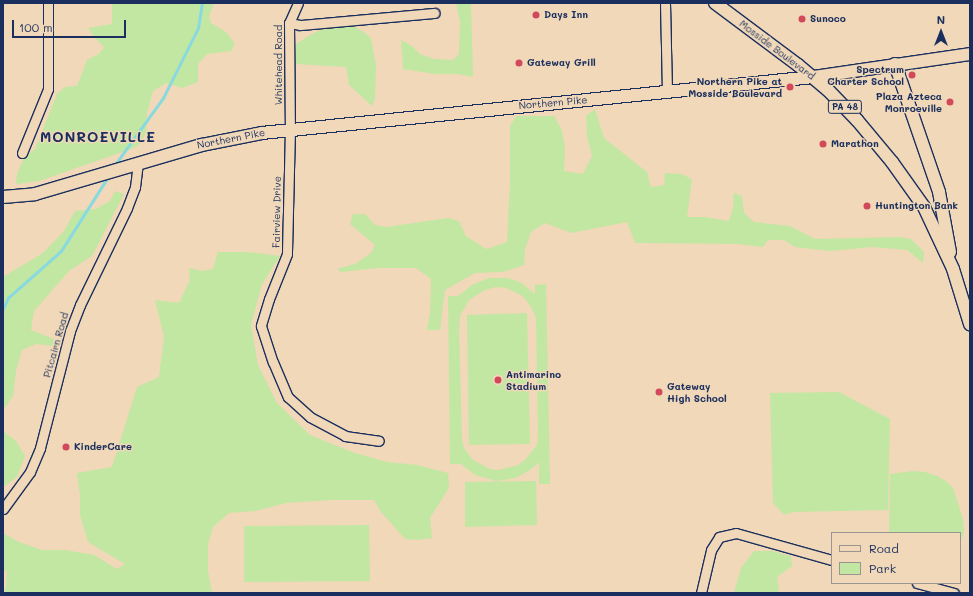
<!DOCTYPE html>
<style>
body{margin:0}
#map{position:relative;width:973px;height:596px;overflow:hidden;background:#f0d8b8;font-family:Mali,sans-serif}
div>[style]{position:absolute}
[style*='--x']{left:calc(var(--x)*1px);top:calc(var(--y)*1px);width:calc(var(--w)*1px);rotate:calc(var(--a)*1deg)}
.green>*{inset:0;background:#c2e7a2}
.stream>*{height:2.5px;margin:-1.25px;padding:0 1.25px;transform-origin:1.25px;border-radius:1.25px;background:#88dae0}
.roads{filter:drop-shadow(1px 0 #1b2f5e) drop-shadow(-1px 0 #1b2f5e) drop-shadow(0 1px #1b2f5e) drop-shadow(0 -1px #1b2f5e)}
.minor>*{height:9px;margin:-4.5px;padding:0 4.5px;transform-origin:4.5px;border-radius:4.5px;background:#f0d8b8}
.major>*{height:12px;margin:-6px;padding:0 6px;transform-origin:6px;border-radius:6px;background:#f0d8b8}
.dots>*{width:11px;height:11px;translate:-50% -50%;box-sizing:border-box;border:2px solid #f0d8b8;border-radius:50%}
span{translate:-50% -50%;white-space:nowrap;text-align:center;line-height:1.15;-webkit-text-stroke:3px #f0d8b8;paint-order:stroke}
.shield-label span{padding:1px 3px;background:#f0d8b8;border:1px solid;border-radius:3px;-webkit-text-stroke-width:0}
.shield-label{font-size:9px;color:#1b2f5e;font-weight:700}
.poi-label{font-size:10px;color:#1b2f5e;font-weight:700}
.left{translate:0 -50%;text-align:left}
.right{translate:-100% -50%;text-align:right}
.street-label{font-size:10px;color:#1b2f5e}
.district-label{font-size:14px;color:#1b2f5e;font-weight:700;letter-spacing:1px}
.frame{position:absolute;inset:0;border:4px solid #1b2f5e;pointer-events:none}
.legend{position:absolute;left:831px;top:532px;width:130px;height:52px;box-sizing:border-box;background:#f0d8b8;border:1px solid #9b9494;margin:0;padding:5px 7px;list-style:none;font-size:12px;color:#1b2f5e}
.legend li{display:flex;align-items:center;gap:8px;height:20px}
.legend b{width:20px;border:1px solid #9b9494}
.north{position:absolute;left:921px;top:12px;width:40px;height:40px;-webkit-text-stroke:3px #f0d8b8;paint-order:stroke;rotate:0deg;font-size:11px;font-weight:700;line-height:16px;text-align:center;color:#1b2f5e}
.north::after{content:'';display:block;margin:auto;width:14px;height:18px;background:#1b2f5e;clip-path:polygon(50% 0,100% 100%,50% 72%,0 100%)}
.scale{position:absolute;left:12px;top:20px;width:114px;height:18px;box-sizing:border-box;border:2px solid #1b2f5e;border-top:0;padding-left:5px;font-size:12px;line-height:14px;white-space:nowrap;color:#1b2f5e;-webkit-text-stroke:3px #f0d8b8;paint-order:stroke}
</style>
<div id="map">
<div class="green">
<i style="clip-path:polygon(112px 3px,214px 3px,209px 16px,211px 23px,226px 32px,235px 44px,231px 51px,207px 54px,198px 64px,198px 82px,182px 88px,166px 83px,153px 91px,147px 113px,146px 132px,141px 143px,134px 148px,39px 181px,16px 184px,17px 174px,24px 158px,35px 149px,57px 94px,65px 87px,77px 86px,87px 60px,99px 54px,104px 47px,94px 37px,88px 28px,112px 24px)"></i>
<i style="clip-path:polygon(456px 3px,471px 3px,473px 77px,458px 74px,435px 74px,403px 69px,401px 40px,412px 46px,420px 54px,434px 59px,453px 60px,459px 54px,460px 22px)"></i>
<i style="clip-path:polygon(352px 25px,365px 33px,371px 38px,376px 66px,375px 99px,372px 106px,349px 85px,346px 67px,296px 64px,294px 52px,296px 44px,307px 37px,322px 29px)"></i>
<i style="clip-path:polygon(595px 109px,604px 138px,647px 172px,651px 187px,664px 185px,665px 173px,681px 174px,692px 179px,687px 217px,705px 217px,729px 221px,733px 208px,734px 193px,742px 196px,744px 213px,754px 222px,790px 226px,815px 239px,899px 237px,911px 239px,924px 252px,923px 263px,907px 250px,872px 247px,830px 251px,795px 247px,784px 240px,768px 240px,763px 247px,738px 244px,635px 243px,627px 222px,571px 233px,545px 223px,531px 232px,525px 249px,524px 265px,503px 272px,475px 273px,445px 290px,440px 330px,427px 330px,430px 314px,431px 279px,416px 268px,377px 268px,341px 272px,337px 269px,355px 264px,371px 253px,375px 245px,350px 224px,353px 214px,365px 214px,375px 225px,387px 227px,448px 218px,459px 221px,466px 236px,486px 249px,507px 242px,510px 184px,510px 126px,516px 116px,554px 116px,562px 130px,565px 149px,564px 171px,583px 174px,592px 156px,587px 136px,586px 116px)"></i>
<i style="clip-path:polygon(115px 191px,124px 194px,92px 256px,69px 271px,34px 311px,31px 330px,54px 339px,54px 346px,36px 344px,22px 350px,16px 371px,13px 396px,3px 410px,3px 277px,43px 253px,64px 231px,75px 211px,96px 209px,110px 201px)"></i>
<i style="clip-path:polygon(218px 252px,247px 252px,280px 256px,262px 284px,251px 325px,258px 365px,277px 403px,310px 435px,352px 452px,387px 462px,417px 465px,448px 473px,449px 488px,430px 518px,432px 538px,417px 540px,405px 539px,381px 512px,374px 500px,330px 500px,286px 503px,255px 511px,229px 513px,213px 527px,208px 544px,208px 571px,212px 593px,3px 593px,6px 588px,7px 572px,3px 569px,3px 533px,19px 542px,42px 550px,65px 550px,94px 555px,117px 569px,125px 564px,88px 542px,80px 515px,80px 496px,77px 473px,112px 467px,137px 387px,159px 377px,164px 337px,155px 300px,179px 303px,190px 280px,189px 268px,202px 271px,213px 269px)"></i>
<i style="clip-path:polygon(evenodd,489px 278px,506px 278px,515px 280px,523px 284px,535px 294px,535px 285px,546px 284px,550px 484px,539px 484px,539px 462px,533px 468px,516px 478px,496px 481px,475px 475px,461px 464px,450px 464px,448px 296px,458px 296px,472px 285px,489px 278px,496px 287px,506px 288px,521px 295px,528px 302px,536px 317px,538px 433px,537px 445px,525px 460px,518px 465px,499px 470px,490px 469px,473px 460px,464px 448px,462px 441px,459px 330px,460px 316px,469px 300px,485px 290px,496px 287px)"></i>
<i style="clip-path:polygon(527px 313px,530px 444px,469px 445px,467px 315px)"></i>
<i style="clip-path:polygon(839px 392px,890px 419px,888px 510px,793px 512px,784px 515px,773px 503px,770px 393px)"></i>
<i style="clip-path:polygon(3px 431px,16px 441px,25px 456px,17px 477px,3px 487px)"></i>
<i style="clip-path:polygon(913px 471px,925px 472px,937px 476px,946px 481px,953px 488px,963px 519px,964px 532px,960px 543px,960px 533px,889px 533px,890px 474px)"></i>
<i style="clip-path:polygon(536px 481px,537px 525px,465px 527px,465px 482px)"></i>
<i style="clip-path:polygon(369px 525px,370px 581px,244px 582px,244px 526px)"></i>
<i style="clip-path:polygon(754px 551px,772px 551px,791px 556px,792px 566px,777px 577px,779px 593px,734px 593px,741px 568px)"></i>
</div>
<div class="stream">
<i style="--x:114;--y:166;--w:84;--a:-54.2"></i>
<i style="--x:163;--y:98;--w:78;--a:-63.4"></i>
<i style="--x:198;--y:28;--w:25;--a:-81"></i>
<i style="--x:3;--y:309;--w:12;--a:-66"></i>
<i style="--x:8;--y:298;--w:71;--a:-41.6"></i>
<i style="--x:61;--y:251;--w:88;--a:-57.6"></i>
</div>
<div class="roads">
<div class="minor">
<i style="--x:298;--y:3;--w:22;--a:114"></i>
<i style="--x:289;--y:23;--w:106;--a:89.5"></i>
<i style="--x:290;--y:129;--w:125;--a:91.4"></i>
<i style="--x:287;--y:254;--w:48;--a:111.8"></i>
<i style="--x:269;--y:299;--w:28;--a:107"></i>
<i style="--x:261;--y:326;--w:38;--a:72"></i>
<i style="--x:273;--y:362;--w:38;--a:67"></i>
<i style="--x:288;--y:397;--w:30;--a:42"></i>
<i style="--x:310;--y:417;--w:40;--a:28"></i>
<i style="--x:345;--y:436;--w:34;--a:8"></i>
<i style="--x:665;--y:3;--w:88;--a:88.7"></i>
<i style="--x:289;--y:23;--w:11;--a:10"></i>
<i style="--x:300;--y:25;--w:135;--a:-5.1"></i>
<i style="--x:22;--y:153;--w:69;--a:-67.9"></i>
<i style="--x:48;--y:89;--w:86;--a:-90"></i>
<i style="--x:3;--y:509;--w:46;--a:-53.9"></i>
<i style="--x:30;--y:472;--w:26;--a:-67"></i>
<i style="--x:40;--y:448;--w:121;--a:-75.6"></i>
<i style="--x:70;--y:331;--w:28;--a:-69"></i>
<i style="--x:80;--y:305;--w:108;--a:-64.1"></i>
<i style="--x:127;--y:208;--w:22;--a:-69"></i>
<i style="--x:135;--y:187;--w:24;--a:-83"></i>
<i style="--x:917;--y:583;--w:38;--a:15"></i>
<i style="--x:701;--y:593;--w:44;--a:-76.9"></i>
<i style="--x:711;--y:550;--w:15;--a:-58"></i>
<i style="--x:719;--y:537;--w:17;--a:-13"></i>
<i style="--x:736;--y:533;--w:100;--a:15.7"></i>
</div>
<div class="major">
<i style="--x:715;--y:3;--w:104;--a:36.8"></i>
<i style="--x:798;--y:65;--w:39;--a:40"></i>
<i style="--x:828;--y:90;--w:42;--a:46"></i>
<i style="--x:857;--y:120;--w:55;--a:50.2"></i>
<i style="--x:892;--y:162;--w:55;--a:54.6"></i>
<i style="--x:924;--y:207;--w:68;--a:64.9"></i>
<i style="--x:953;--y:269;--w:58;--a:72.8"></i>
<i style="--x:895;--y:64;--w:135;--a:71"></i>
<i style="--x:939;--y:192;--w:61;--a:79.6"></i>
<i style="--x:3;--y:197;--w:32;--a:-5"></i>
<i style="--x:35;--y:194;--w:174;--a:-16.4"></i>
<i style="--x:202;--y:145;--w:61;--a:-11.3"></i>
<i style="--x:262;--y:133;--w:554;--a:-5.8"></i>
<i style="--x:813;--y:77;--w:159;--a:-8.3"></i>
</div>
</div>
<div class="dots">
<i style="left:536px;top:15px;background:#d1495b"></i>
<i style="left:802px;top:19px;background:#d1495b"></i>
<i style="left:519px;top:63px;background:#d1495b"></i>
<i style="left:912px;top:75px;background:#d1495b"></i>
<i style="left:790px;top:87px;background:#d1495b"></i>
<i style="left:950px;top:102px;background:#d1495b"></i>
<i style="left:823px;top:144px;background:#d1495b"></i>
<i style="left:867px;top:206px;background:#d1495b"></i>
<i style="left:498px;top:380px;background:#d1495b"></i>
<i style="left:659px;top:392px;background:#d1495b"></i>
<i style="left:66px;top:447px;background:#d1495b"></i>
</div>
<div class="shield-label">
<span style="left:845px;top:107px">PA 48</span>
</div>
<div class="poi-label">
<span class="left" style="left:544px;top:15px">Days Inn</span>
<span class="left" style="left:810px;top:19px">Sunoco</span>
<span class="left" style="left:527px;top:63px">Gateway Grill</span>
<span class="right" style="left:904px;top:75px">Spectrum<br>Charter School</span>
<span class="right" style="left:782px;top:87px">Northern Pike at<br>Mosside Boulevard</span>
<span class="right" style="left:942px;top:102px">Plaza Azteca<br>Monroeville</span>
<span class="left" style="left:831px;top:144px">Marathon</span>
<span class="left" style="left:875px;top:206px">Huntington Bank</span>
<span class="left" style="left:506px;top:380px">Antimarino<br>Stadium</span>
<span class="left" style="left:667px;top:392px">Gateway<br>High School</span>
<span class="left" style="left:74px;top:447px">KinderCare</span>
</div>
<div class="street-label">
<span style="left:777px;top:50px;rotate:37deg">Mosside Boulevard</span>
<span style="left:279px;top:65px;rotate:-90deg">Whitehead Road</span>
<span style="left:553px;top:103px;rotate:-5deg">Northern Pike</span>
<span style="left:231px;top:139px;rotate:-11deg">Northern Pike</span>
<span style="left:277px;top:212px;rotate:-89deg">Fairview Drive</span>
<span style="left:56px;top:345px;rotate:-74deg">Pitcairn Road</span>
</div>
<div class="district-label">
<span style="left:98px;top:137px">MONROEVILLE</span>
</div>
<div class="frame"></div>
<ul class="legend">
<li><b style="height:5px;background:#f0d8b8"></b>Road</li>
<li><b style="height:11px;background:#c2e7a2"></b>Park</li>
</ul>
<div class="north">N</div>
<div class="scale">100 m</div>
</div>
